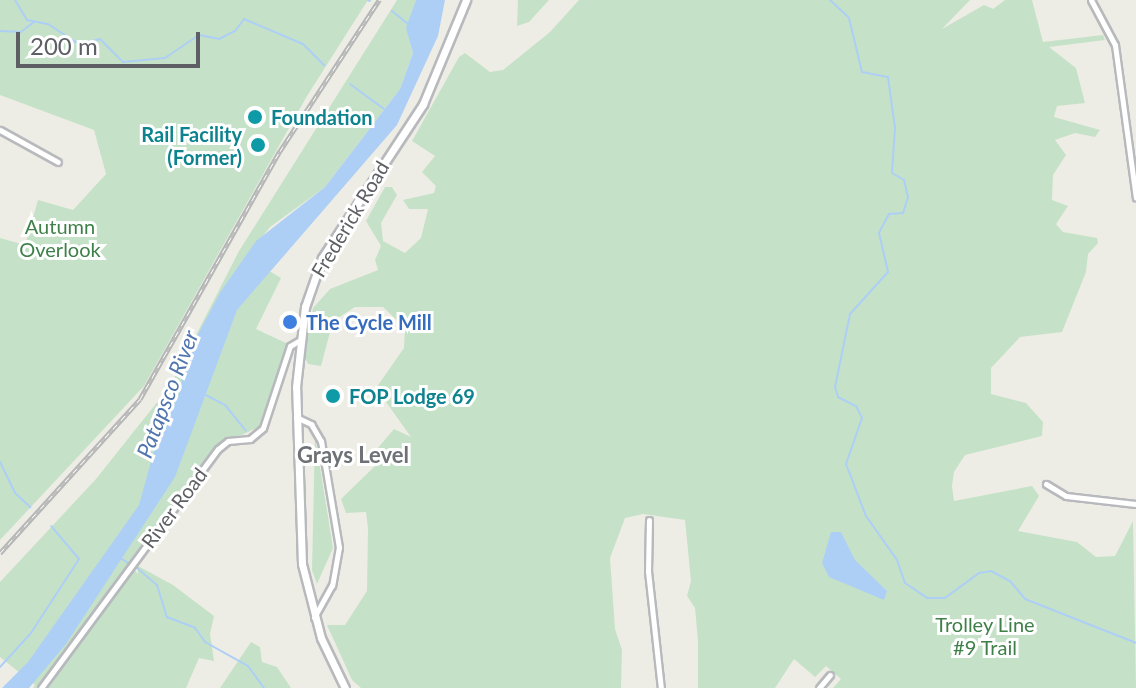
<!DOCTYPE html>
<style>
body{margin:0}
#map{position:relative;width:1136px;height:688px;overflow:hidden;background:#eeede5;font-family:Lato,sans-serif}
div>[style]{position:absolute}
[style*='--x']{left:calc(var(--x)*1px);top:calc(var(--y)*1px);width:calc(var(--w)*1px);rotate:calc(var(--a)*1deg)}
.green>*{inset:0;background:#c5e2c8}
.water>*{inset:0;background:#aecff5}
.stream>*{height:2px;margin:-1px;padding:0 1px;transform-origin:1px;border-radius:1px;background:#aecff5}
.roads{filter:drop-shadow(2px 0 #b7b9bd) drop-shadow(-2px 0 #b7b9bd) drop-shadow(0 2px #b7b9bd) drop-shadow(0 -2px #b7b9bd)}
.minor>*{height:5px;margin:-2.5px;padding:0 2.5px;transform-origin:2.5px;border-radius:2.5px;background:#fff}
.secondary>*{height:7px;margin:-3.5px;padding:0 3.5px;transform-origin:3.5px;border-radius:3.5px;background:#fff}
.rail>*{height:5px;margin-top:-2.5px;transform-origin:0;background:repeating-linear-gradient(90deg,#fff 0 6px,#b5b6b6 0 12px);box-sizing:border-box;border-block:2px solid #b5b6b6}
.dots>*{width:22px;height:22px;translate:-50% -50%;box-sizing:border-box;border:4px solid #fff;border-radius:50%}
span{translate:-50% -50%;white-space:nowrap;text-align:center;line-height:1.15;-webkit-text-stroke:6px #fff;paint-order:stroke}
.culture-label{font-size:20px;color:#0d838f;font-weight:700}
.left{translate:0 -50%;text-align:left}
.right{translate:-100% -50%;text-align:right}
.street-label{font-size:20px;color:#5d5f64}
.park-label{font-size:20px;color:#3f8049}
.shop-label{font-size:20px;color:#366cbe;font-weight:700}
.water-label{font-size:22px;color:#5075ae;font-style:italic}
.neighbourhood-label{font-size:22px;color:#6e7176;font-weight:700}
.scale{position:absolute;left:16px;top:32px;width:184px;height:36px;box-sizing:border-box;border:4px solid #5d5f64;border-top:0;padding-left:10px;font-size:24px;line-height:28px;white-space:nowrap;color:#5d5f64;-webkit-text-stroke:6px #fff;paint-order:stroke}
</style>
<div id="map">
<div class="green">
<i style="clip-path:polygon(0 0,368px 0,307px 96px,144px 386px,0 540px,0 238px,25px 245px,38px 200px,73px 210px,106px 174px,94px 130px,0 95px)"></i>
<i style="clip-path:polygon(397px 0,416px 0,407px 28px,413px 53px,400px 89px,325px 187px,270px 227px,246px 257px,281px 278px,256px 329px,288px 344px,261px 426px,216px 447px,129px 564px,138px 574px,138px 566px,173px 585px,214px 616px,210px 634px,214px 661px,199px 658px,186px 688px,33px 688px,35px 685px,0 657px,0 582px,96px 479px,170px 386px,239px 251px)"></i>
<i style="clip-path:polygon(518px 0,549px 0,529px 22px,517px 26px)"></i>
<i style="clip-path:polygon(579px 0,970px 0,942px 29px,984px 5px,993px 9px,1005px 0,1032px 0,1043px 42px,1103px 35px,1105px 40px,1049px 47px,1076px 68px,1085px 103px,1057px 106px,1054px 117px,1100px 130px,1095px 137px,1075px 133px,1055px 140px,1066px 155px,1053px 175px,1052px 200px,1068px 206px,1056px 224px,1063px 232px,1097px 238px,1098px 243px,1088px 254px,1086px 272px,1062px 332px,1020px 337px,991px 368px,991px 394px,1026px 403px,1043px 422px,1042px 436px,965px 455px,954px 472px,952px 486px,954px 501px,1032px 486px,1039px 496px,1018px 531px,1077px 542px,1096px 557px,1115px 556px,1133px 521px,1136px 688px,833px 688px,841px 679px,826px 666px,815px 677px,794px 659px,775px 688px,698px 688px,698px 641px,695px 608px,687px 596px,691px 581px,685px 520px,643px 514px,625px 518px,610px 558px,615px 629px,622px 650px,621px 688px,361px 688px,352px 680px,327px 625px,345px 625px,367px 591px,368px 528px,366px 512px,346px 513px,341px 499px,375px 466px,371px 456px,394px 429px,411px 437px,376px 388px,404px 348px,405px 328px,383px 307px,355px 307px,333px 321px,321px 366px,308px 364px,304px 356px,313px 308px,330px 289px,378px 270px,375px 260px,381px 246px,366px 221px,385px 187px,392px 187px,397px 195px,381px 223px,383px 241px,405px 253px,421px 238px,428px 209px,409px 209px,403px 200px,434px 193px,436px 186px,422px 172px,435px 156px,412px 141px,459px 57px,465px 53px,490px 72px,503px 70px,550px 32px)"></i>
<i style="clip-path:polygon(315px 436px,333px 548px,317px 584px,312px 570px)"></i>
<i style="clip-path:polygon(251px 642px,260px 647px,262px 662px,277px 667px,291px 688px,220px 688px)"></i>
</div>
<div class="water">
<i style="clip-path:polygon(416px 0,445px 0,438px 36px,397px 125px,237px 310px,175px 477px,66px 644px,29px 688px,2px 688px,28px 662px,139px 505px,155px 447px,181px 389px,182px 364px,221px 291px,256px 241px,325px 187px,400px 89px,413px 53px,406px 28px)"></i>
<i style="clip-path:polygon(831px 532px,841px 532px,855px 560px,887px 591px,884px 600px,829px 577px,822px 563px)"></i>
</div>
<div class="stream">
<i style="--x:15;--y:0;--w:23;--a:59"></i>
<i style="--x:27;--y:20;--w:21;--a:11"></i>
<i style="--x:48;--y:24;--w:37;--a:33"></i>
<i style="--x:79;--y:44;--w:22;--a:-13"></i>
<i style="--x:100;--y:39;--w:33;--a:45"></i>
<i style="--x:123;--y:62;--w:42;--a:-5.4"></i>
<i style="--x:165;--y:58;--w:41;--a:-34.1"></i>
<i style="--x:199;--y:35;--w:20;--a:11"></i>
<i style="--x:219;--y:39;--w:18;--a:-27"></i>
<i style="--x:235;--y:31;--w:15;--a:-53"></i>
<i style="--x:244;--y:19;--w:64;--a:23"></i>
<i style="--x:303;--y:44;--w:30;--a:45"></i>
<i style="--x:368;--y:0;--w:2;--a:27"></i>
<i style="--x:830;--y:0;--w:26;--a:43"></i>
<i style="--x:849;--y:18;--w:56;--a:76.5"></i>
<i style="--x:862;--y:72;--w:26;--a:11"></i>
<i style="--x:888;--y:77;--w:51;--a:82.2"></i>
<i style="--x:895;--y:128;--w:45;--a:93.8"></i>
<i style="--x:892;--y:173;--w:14;--a:30"></i>
<i style="--x:904;--y:180;--w:17;--a:77"></i>
<i style="--x:908;--y:197;--w:17;--a:107"></i>
<i style="--x:903;--y:213;--w:14;--a:176"></i>
<i style="--x:889;--y:214;--w:21;--a:118"></i>
<i style="--x:879;--y:233;--w:40;--a:77"></i>
<i style="--x:888;--y:272;--w:57;--a:132.1"></i>
<i style="--x:850;--y:314;--w:75;--a:101.6"></i>
<i style="--x:835;--y:387;--w:10;--a:73"></i>
<i style="--x:838;--y:397;--w:20;--a:27"></i>
<i style="--x:856;--y:406;--w:13;--a:63"></i>
<i style="--x:862;--y:418;--w:49;--a:109.2"></i>
<i style="--x:846;--y:464;--w:56;--a:69"></i>
<i style="--x:866;--y:516;--w:54;--a:54.8"></i>
<i style="--x:897;--y:560;--w:24;--a:71"></i>
<i style="--x:905;--y:583;--w:27;--a:34"></i>
<i style="--x:927;--y:598;--w:18;--a:0"></i>
<i style="--x:945;--y:598;--w:42;--a:-36.3"></i>
<i style="--x:979;--y:573;--w:12;--a:-9"></i>
<i style="--x:991;--y:571;--w:21;--a:28"></i>
<i style="--x:1010;--y:581;--w:23;--a:50"></i>
<i style="--x:1025;--y:599;--w:119;--a:21.6"></i>
<i style="--x:392;--y:11;--w:22;--a:39"></i>
<i style="--x:0;--y:31;--w:21;--a:3"></i>
<i style="--x:21;--y:32;--w:16;--a:-38"></i>
<i style="--x:350;--y:84;--w:42;--a:36.3"></i>
<i style="--x:206;--y:395;--w:21;--a:28"></i>
<i style="--x:225;--y:405;--w:33;--a:51"></i>
<i style="--x:0;--y:462;--w:34;--a:64"></i>
<i style="--x:15;--y:493;--w:21;--a:43"></i>
<i style="--x:119;--y:557;--w:11;--a:34"></i>
<i style="--x:136;--y:567;--w:28;--a:41"></i>
<i style="--x:157;--y:585;--w:34;--a:73"></i>
<i style="--x:167;--y:617;--w:30;--a:21"></i>
<i style="--x:195;--y:628;--w:17;--a:54"></i>
<i style="--x:205;--y:642;--w:49;--a:29.2"></i>
<i style="--x:248;--y:666;--w:27;--a:54"></i>
<i style="--x:0;--y:667;--w:46;--a:-47.6"></i>
<i style="--x:31;--y:633;--w:88;--a:-57"></i>
<i style="--x:79;--y:559;--w:43;--a:-130.3"></i>
</div>
<div class="roads">
<div class="minor">
<i style="--x:1091;--y:0;--w:51;--a:61.9"></i>
<i style="--x:1115;--y:45;--w:154;--a:82.2"></i>
<i style="--x:0;--y:130;--w:66;--a:28.9"></i>
<i style="--x:296;--y:417;--w:17;--a:25"></i>
<i style="--x:311;--y:424;--w:20;--a:60"></i>
<i style="--x:321;--y:441;--w:108;--a:80.4"></i>
<i style="--x:339;--y:547;--w:39;--a:100"></i>
<i style="--x:332;--y:585;--w:37;--a:119"></i>
<i style="--x:1046;--y:484;--w:23;--a:31"></i>
<i style="--x:1066;--y:496;--w:70;--a:6.5"></i>
<i style="--x:649;--y:520;--w:51;--a:91.1"></i>
<i style="--x:648;--y:571;--w:118;--a:83.7"></i>
<i style="--x:41;--y:688;--w:297;--a:-53.5"></i>
<i style="--x:218;--y:449;--w:13;--a:-39"></i>
<i style="--x:228;--y:441;--w:22;--a:-5"></i>
<i style="--x:250;--y:439;--w:17;--a:-40"></i>
<i style="--x:263;--y:428;--w:86;--a:-71.8"></i>
<i style="--x:290;--y:346;--w:12;--a:-31"></i>
<i style="--x:819;--y:688;--w:17;--a:-50"></i>
</div>
<div class="secondary">
<i style="--x:345;--y:688;--w:55;--a:-115.6"></i>
<i style="--x:321;--y:638;--w:76;--a:-104.4"></i>
<i style="--x:302;--y:564;--w:177;--a:-91.9"></i>
<i style="--x:296;--y:387;--w:81;--a:-83.6"></i>
<i style="--x:305;--y:307;--w:52;--a:-70.9"></i>
<i style="--x:322;--y:258;--w:184;--a:-56.7"></i>
<i style="--x:423;--y:104;--w:113;--a:-67.5"></i>
</div>
</div>
<div class="rail">
<i style="--x:0;--y:553;--w:208;--a:-47.7"></i>
<i style="--x:140;--y:399;--w:285;--a:-60.6"></i>
<i style="--x:280;--y:151;--w:181;--a:-56.7"></i>
</div>
<div class="dots">
<i style="left:255px;top:117px;background:#0f9aa8"></i>
<i style="left:258px;top:145px;background:#0f9aa8"></i>
<i style="left:290px;top:322px;background:#3f7fe0"></i>
<i style="left:333px;top:396px;background:#0f9aa8"></i>
</div>
<div class="culture-label">
<span class="left" style="left:271px;top:117px">Foundation</span>
<span class="right" style="left:242px;top:146px">Rail Facility<br>(Former)</span>
<span class="left" style="left:349px;top:396px">FOP Lodge 69</span>
</div>
<div class="street-label">
<span style="left:350px;top:219px;rotate:-59deg">Frederick Road</span>
<span style="left:174px;top:508px;rotate:-53deg">River Road</span>
</div>
<div class="park-label">
<span style="left:60px;top:238px">Autumn<br>Overlook</span>
<span style="left:985px;top:636px">Trolley Line<br>#9 Trail</span>
</div>
<div class="shop-label">
<span class="left" style="left:306px;top:322px">The Cycle Mill</span>
</div>
<div class="water-label">
<span style="left:167px;top:394px;rotate:-69deg">Patapsco River</span>
</div>
<div class="neighbourhood-label">
<span style="left:353px;top:455px">Grays Level</span>
</div>
<div class="scale">200 m</div>
</div>
